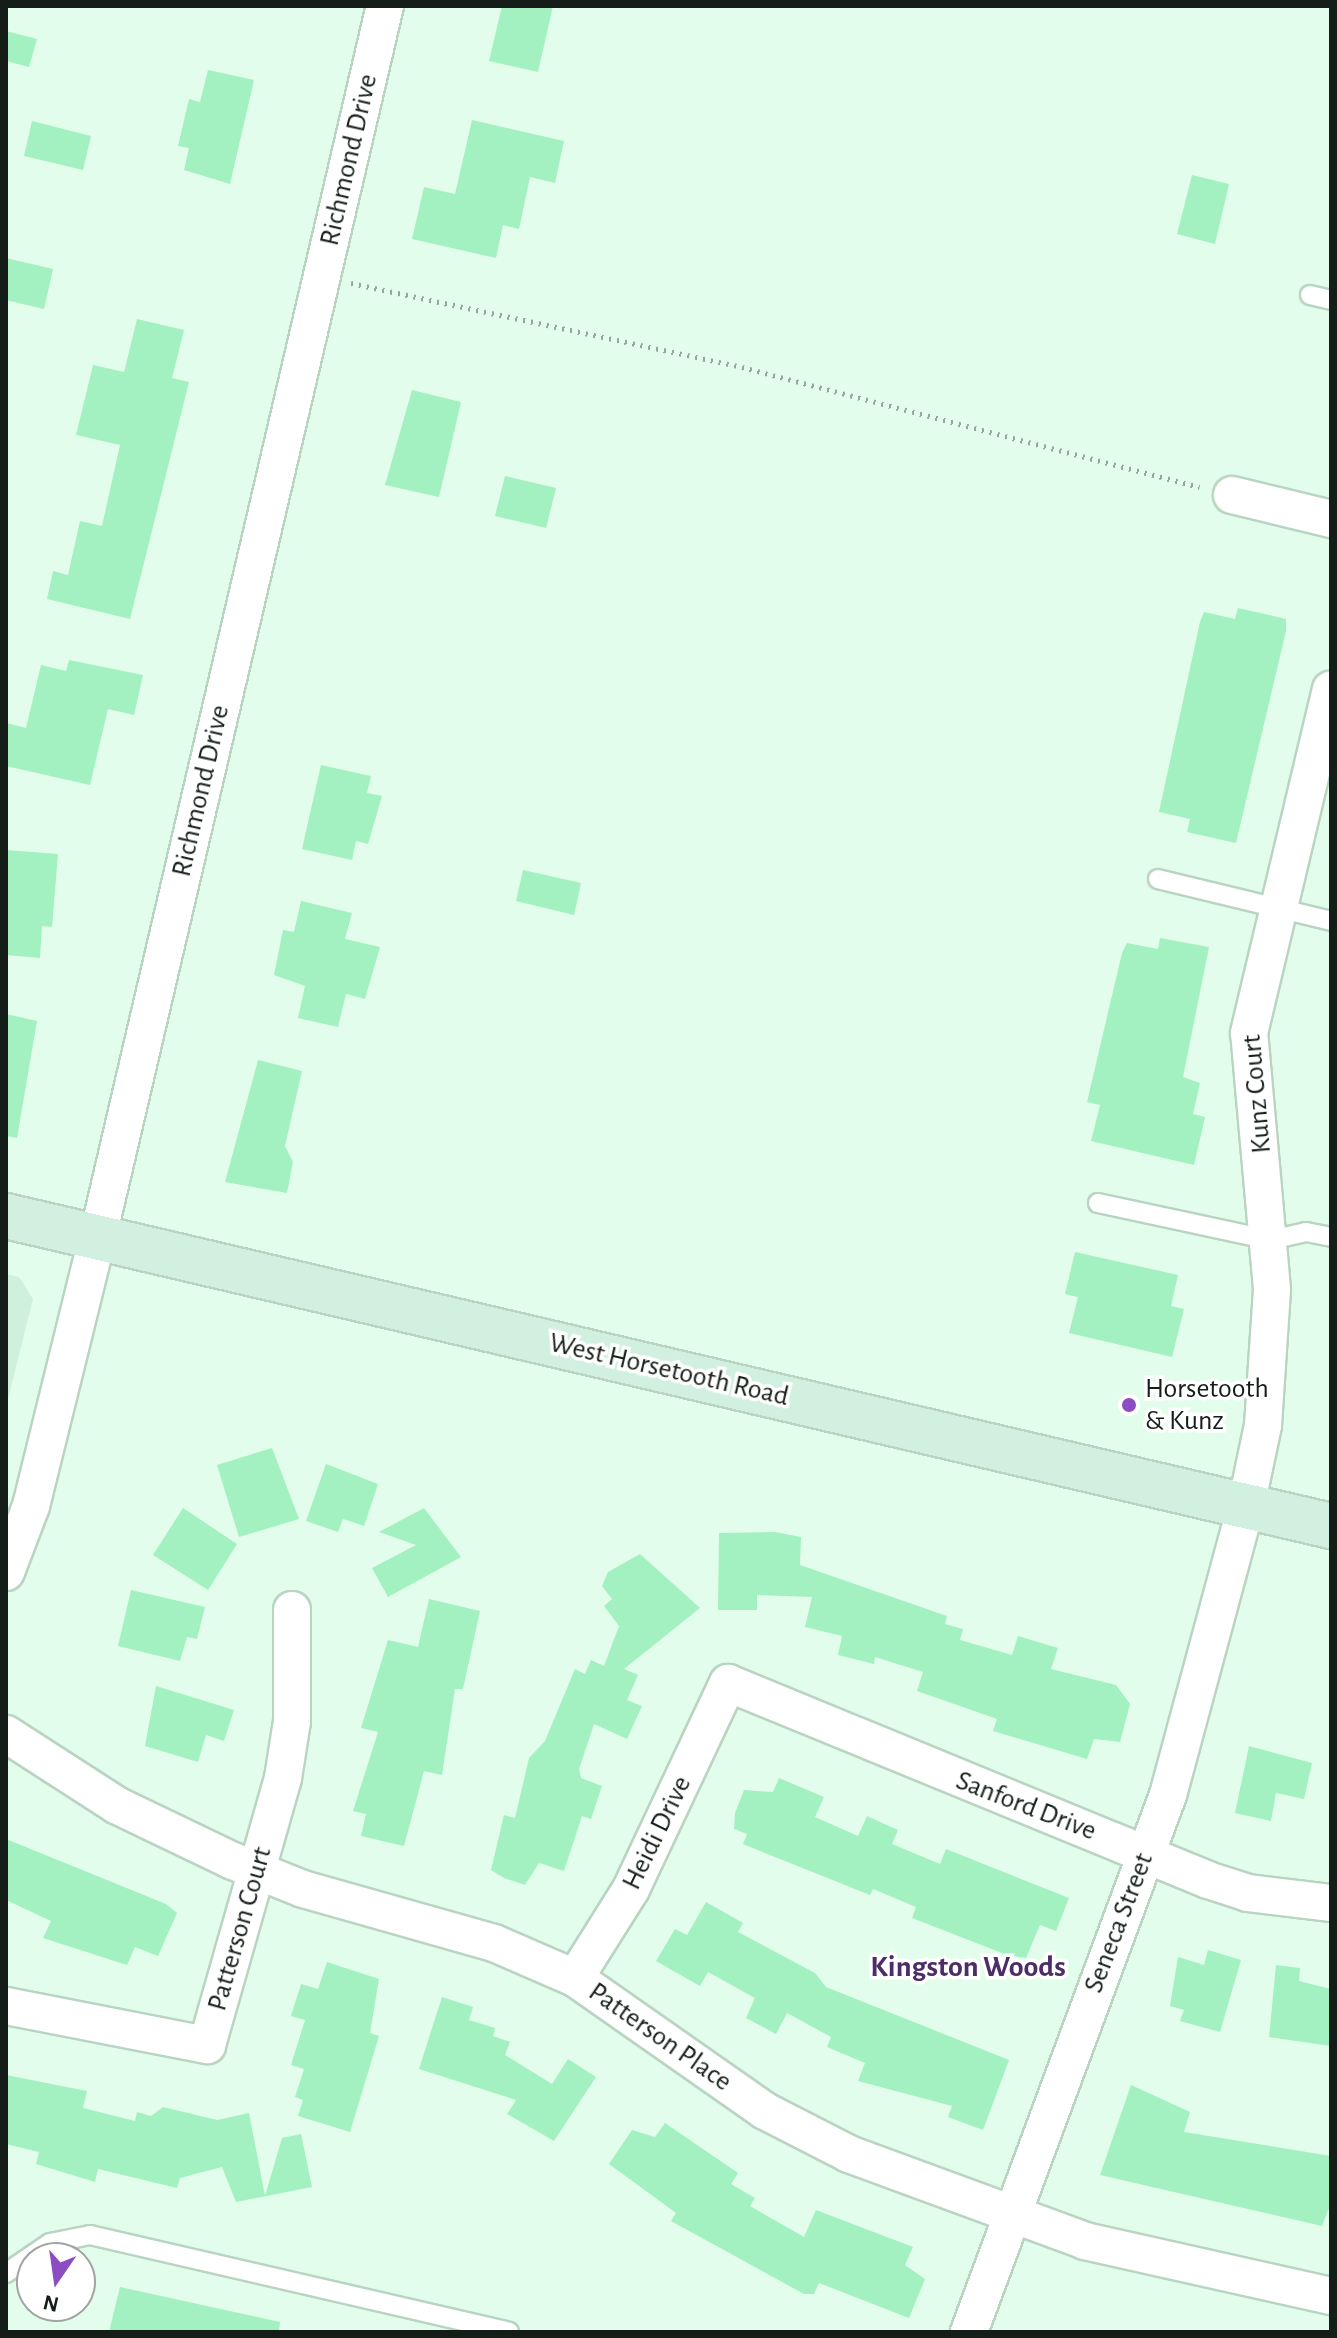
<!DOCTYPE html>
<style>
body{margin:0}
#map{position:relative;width:1337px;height:2338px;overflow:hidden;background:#e2fdeb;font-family:"Alegreya Sans",sans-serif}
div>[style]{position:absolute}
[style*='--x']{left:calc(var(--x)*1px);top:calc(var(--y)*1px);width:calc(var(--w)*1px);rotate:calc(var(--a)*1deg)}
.built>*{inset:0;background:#cff1db}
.building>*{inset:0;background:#a3f1c0}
.path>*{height:5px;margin-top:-2.5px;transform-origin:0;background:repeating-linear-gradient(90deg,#93a79a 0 2px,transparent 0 8px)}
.roads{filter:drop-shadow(2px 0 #bad4c2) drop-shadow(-2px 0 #bad4c2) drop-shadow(0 2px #bad4c2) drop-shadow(0 -2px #bad4c2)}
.lane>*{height:18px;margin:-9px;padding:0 9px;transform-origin:9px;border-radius:9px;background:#fff}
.street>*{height:36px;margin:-18px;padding:0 18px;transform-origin:18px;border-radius:18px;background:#fff}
.secondary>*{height:44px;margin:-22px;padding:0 22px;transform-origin:22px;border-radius:22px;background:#d2f0df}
.dots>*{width:22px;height:22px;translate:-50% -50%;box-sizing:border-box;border:4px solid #fff;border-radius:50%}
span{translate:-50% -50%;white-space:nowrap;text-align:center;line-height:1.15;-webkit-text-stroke:7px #fff;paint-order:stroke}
.street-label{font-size:28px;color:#141d17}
.poi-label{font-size:28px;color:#141d17}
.left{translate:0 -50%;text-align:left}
.neighbourhood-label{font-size:30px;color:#4c2d67;font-weight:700}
.frame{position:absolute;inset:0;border:8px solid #141d17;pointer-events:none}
.north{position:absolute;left:16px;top:2242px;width:80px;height:80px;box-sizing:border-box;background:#fff;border:2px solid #a1a5a2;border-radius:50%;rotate:193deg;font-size:22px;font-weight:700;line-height:32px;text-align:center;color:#141d17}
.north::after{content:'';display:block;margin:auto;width:28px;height:36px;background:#8c4cc2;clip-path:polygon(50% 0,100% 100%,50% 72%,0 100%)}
</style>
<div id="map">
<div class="built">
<i style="clip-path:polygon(6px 1274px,19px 1277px,33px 1299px,6px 1407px)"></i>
</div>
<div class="building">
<i style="clip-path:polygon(502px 6px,553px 6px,538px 72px,489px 61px)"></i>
<i style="clip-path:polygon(6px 31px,37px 39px,29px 67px,6px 61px)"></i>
<i style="clip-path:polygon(208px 70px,254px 80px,230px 184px,184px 170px,189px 148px,178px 146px,189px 99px,200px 102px)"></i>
<i style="clip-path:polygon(472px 120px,564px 141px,555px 183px,530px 177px,519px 229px,503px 225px,496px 258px,412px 239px,424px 187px,455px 194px)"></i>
<i style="clip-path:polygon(32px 121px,91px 136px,83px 170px,24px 156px)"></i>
<i style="clip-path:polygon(1192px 175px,1229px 184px,1215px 244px,1177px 234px)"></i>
<i style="clip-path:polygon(6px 258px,53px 269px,44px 309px,6px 300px)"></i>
<i style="clip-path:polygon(137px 319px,184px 330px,172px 378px,189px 382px,130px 619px,47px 599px,53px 571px,68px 575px,80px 521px,102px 526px,120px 445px,76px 435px,93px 365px,124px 372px)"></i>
<i style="clip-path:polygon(412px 390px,461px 402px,439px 497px,385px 485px)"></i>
<i style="clip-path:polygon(505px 476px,556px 488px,546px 528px,495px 516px)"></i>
<i style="clip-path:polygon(1238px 608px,1286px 619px,1286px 631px,1236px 843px,1187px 832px,1190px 819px,1159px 812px,1200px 622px,1204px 612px,1235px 619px)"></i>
<i style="clip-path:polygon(69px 660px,143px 675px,134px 715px,108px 709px,90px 785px,6px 766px,6px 723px,26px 728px,41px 665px,66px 671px)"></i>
<i style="clip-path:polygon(321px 765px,371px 776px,367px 793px,382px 796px,368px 844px,356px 841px,352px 860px,302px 849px)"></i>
<i style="clip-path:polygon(6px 850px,58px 854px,52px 927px,42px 926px,40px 958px,6px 955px)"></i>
<i style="clip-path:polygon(523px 870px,581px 883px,574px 915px,516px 901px)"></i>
<i style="clip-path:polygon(301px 901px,352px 913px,345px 939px,380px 947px,365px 999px,346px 994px,338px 1027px,298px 1018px,305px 986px,274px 975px,283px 930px,294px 932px)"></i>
<i style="clip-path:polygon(1160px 938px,1209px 947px,1183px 1077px,1200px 1083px,1193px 1114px,1205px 1117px,1194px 1165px,1091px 1141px,1100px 1105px,1087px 1102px,1122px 953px,1127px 943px,1158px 949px)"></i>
<i style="clip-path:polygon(6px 1014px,37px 1021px,17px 1138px,6px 1136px)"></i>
<i style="clip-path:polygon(258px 1060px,302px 1071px,285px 1146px,293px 1162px,287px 1193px,225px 1182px)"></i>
<i style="clip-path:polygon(1075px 1252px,1178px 1275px,1171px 1306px,1184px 1309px,1172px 1357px,1069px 1333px,1078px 1297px,1065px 1294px)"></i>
<i style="clip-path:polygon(272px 1448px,299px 1519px,239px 1537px,217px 1465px)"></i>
<i style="clip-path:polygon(326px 1464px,378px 1484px,364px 1526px,343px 1519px,338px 1532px,306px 1521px)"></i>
<i style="clip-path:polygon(183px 1508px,237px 1544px,208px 1590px,153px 1555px)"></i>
<i style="clip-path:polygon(424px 1508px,461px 1557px,388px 1597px,372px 1568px,416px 1545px,379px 1532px)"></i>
<i style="clip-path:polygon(775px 1532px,801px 1537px,800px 1565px,947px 1616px,945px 1624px,963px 1629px,960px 1640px,1012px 1655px,1018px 1636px,1058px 1648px,1051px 1669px,1116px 1685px,1130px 1704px,1120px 1742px,1094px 1739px,1087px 1759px,993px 1731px,997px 1719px,917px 1691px,923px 1672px,875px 1657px,874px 1664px,838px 1655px,842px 1636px,805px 1627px,812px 1597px,757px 1595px,757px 1610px,718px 1610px,719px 1533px)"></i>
<i style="clip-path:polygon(640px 1554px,700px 1608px,624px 1669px,638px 1675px,627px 1700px,642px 1706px,627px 1739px,594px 1724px,579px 1769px,581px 1778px,602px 1786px,591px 1819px,582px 1816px,564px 1871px,539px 1863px,525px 1885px,504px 1878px,491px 1870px,504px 1815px,515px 1818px,529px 1758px,545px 1741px,575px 1669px,585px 1674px,591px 1660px,604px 1666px,619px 1626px,604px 1606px,612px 1599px,602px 1586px,608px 1572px)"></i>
<i style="clip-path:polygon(131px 1590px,205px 1607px,197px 1639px,187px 1637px,180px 1661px,118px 1646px)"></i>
<i style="clip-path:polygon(429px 1599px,480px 1611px,463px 1689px,455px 1689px,442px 1775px,424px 1771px,404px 1846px,361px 1836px,366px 1814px,353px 1811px,378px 1732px,361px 1728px,388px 1640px,418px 1647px)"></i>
<i style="clip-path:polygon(156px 1686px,234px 1710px,224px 1741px,206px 1735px,198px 1762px,145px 1746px)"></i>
<i style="clip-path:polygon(1249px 1746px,1312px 1763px,1304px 1799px,1276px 1793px,1271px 1821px,1235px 1813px)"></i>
<i style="clip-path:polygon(779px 1778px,824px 1797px,815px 1817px,858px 1836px,867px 1816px,898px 1830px,892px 1844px,940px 1864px,946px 1849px,1069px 1898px,1056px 1931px,1040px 1925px,1026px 1958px,1007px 1955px,912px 1918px,916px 1907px,873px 1889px,870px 1895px,743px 1844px,747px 1834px,734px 1829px,735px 1813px,744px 1790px,773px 1792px)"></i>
<i style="clip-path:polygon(6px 1839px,166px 1904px,177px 1913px,158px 1956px,135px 1947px,127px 1965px,43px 1938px,51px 1921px,6px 1900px)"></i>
<i style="clip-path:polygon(706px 1902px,743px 1923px,738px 1932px,815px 1973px,826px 1987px,1009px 2060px,983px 2130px,948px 2117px,952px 2106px,858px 2081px,865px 2063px,827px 2047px,831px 2037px,787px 2013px,776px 2034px,746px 2018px,755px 1998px,708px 1972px,700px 1986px,656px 1961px,675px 1929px,687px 1935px)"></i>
<i style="clip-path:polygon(1208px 1950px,1241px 1960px,1220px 2032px,1180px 2021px,1184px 2010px,1170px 2006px,1178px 1957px,1204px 1965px)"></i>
<i style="clip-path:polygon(327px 1962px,379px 1979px,370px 2033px,379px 2036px,350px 2132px,298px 2116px,303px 2100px,295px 2097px,304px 2069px,291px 2065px,305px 2020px,291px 2016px,301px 1984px,318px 1989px)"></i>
<i style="clip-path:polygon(1276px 1965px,1300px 1968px,1299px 1981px,1331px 1989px,1331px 2046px,1269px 2037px)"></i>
<i style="clip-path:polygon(442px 1997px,473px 2007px,469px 2020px,495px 2028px,493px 2036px,510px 2042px,505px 2055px,552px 2084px,568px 2059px,596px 2077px,554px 2141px,507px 2114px,516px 2100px,419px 2069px)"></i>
<i style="clip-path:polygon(6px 2075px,87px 2091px,83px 2108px,135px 2121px,137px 2112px,151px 2116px,163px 2107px,217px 2120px,249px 2113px,265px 2196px,282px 2138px,301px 2134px,312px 2187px,236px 2202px,222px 2167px,180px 2178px,177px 2188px,98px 2169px,95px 2182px,36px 2164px,39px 2152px,6px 2144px)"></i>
<i style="clip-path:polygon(1131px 2085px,1190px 2112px,1184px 2132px,1331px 2156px,1331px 2203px,1322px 2226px,1100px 2175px)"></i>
<i style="clip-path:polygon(665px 2123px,738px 2173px,731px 2184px,755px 2198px,750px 2206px,804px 2237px,816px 2210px,913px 2247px,905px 2265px,925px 2279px,909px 2318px,819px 2283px,814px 2294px,804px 2294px,671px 2221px,676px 2213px,609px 2164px,632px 2130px,655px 2137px)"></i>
<i style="clip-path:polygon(120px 2287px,280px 2322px,279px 2332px,109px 2332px)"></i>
</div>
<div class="path">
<i style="--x:351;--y:283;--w:400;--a:12.1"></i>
<i style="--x:742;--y:367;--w:473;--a:14.7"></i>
</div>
<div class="roads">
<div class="lane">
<i style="--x:1310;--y:295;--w:22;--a:13"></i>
<i style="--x:1158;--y:879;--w:178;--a:13.6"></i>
<i style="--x:1098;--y:1203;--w:177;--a:12.1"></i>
<i style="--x:1271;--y:1240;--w:36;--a:-13"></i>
<i style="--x:1306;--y:1232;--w:25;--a:11"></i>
<i style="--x:6;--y:2273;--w:53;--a:-34.3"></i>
<i style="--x:50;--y:2243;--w:41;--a:-11.3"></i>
<i style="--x:90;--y:2235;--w:430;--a:13"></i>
</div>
<div class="street">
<i style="--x:1232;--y:495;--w:102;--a:13.6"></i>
<i style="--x:6;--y:1572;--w:71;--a:-69.3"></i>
<i style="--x:31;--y:1506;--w:278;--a:-76.1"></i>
<i style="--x:98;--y:1236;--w:1263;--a:-76.87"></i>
<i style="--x:6;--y:1734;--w:131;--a:32.8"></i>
<i style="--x:116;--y:1805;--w:130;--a:25.6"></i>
<i style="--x:233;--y:1861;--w:75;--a:21.8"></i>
<i style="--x:303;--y:1889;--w:198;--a:15.8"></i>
<i style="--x:494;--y:1943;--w:88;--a:23.4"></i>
<i style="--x:575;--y:1978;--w:232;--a:35"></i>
<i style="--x:765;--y:2111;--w:94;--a:27.1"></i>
<i style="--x:849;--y:2154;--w:252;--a:20.2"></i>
<i style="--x:1085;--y:2241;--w:252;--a:12.6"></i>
<i style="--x:575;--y:1978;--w:105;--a:-57.8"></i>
<i style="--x:631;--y:1889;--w:228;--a:-64.8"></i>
<i style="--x:728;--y:1683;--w:519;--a:22.31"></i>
<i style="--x:1208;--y:1880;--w:42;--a:18"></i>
<i style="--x:1248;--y:1893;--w:84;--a:6.9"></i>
<i style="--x:6;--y:2006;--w:205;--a:11"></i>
<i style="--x:207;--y:2045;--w:278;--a:-74.1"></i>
<i style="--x:283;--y:1778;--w:58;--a:-81"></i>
<i style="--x:292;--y:1721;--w:111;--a:-90"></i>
<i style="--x:969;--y:2332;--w:573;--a:-69.67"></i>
<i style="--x:1168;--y:1795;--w:299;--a:-74.9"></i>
<i style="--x:1246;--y:1506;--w:83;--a:-78.1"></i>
<i style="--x:1263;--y:1425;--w:136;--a:-86.2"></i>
<i style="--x:1272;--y:1289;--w:257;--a:-95.1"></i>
<i style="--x:1249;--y:1033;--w:353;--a:-76.6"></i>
</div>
<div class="secondary">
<i style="--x:6;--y:1216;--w:1361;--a:13.17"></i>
</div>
</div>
<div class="dots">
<i style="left:1129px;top:1405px;background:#8c4cc2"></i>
</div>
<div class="street-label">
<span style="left:349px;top:160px;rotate:-77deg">Richmond Drive</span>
<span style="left:201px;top:791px;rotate:-77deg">Richmond Drive</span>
<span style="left:1257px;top:1094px;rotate:-95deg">Kunz Court</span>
<span style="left:669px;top:1370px;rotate:13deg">West Horsetooth Road</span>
<span style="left:1026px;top:1806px;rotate:21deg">Sanford Drive</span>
<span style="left:657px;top:1833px;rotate:-64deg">Heidi Drive</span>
<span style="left:1119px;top:1923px;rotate:-69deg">Seneca Street</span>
<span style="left:240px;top:1929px;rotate:-74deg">Patterson Court</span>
<span style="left:660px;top:2037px;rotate:35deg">Patterson Place</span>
</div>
<div class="poi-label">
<span class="left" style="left:1145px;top:1405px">Horsetooth<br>&amp; Kunz</span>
</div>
<div class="neighbourhood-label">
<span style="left:968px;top:1967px">Kingston Woods</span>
</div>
<div class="frame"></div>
<div class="north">N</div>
</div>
